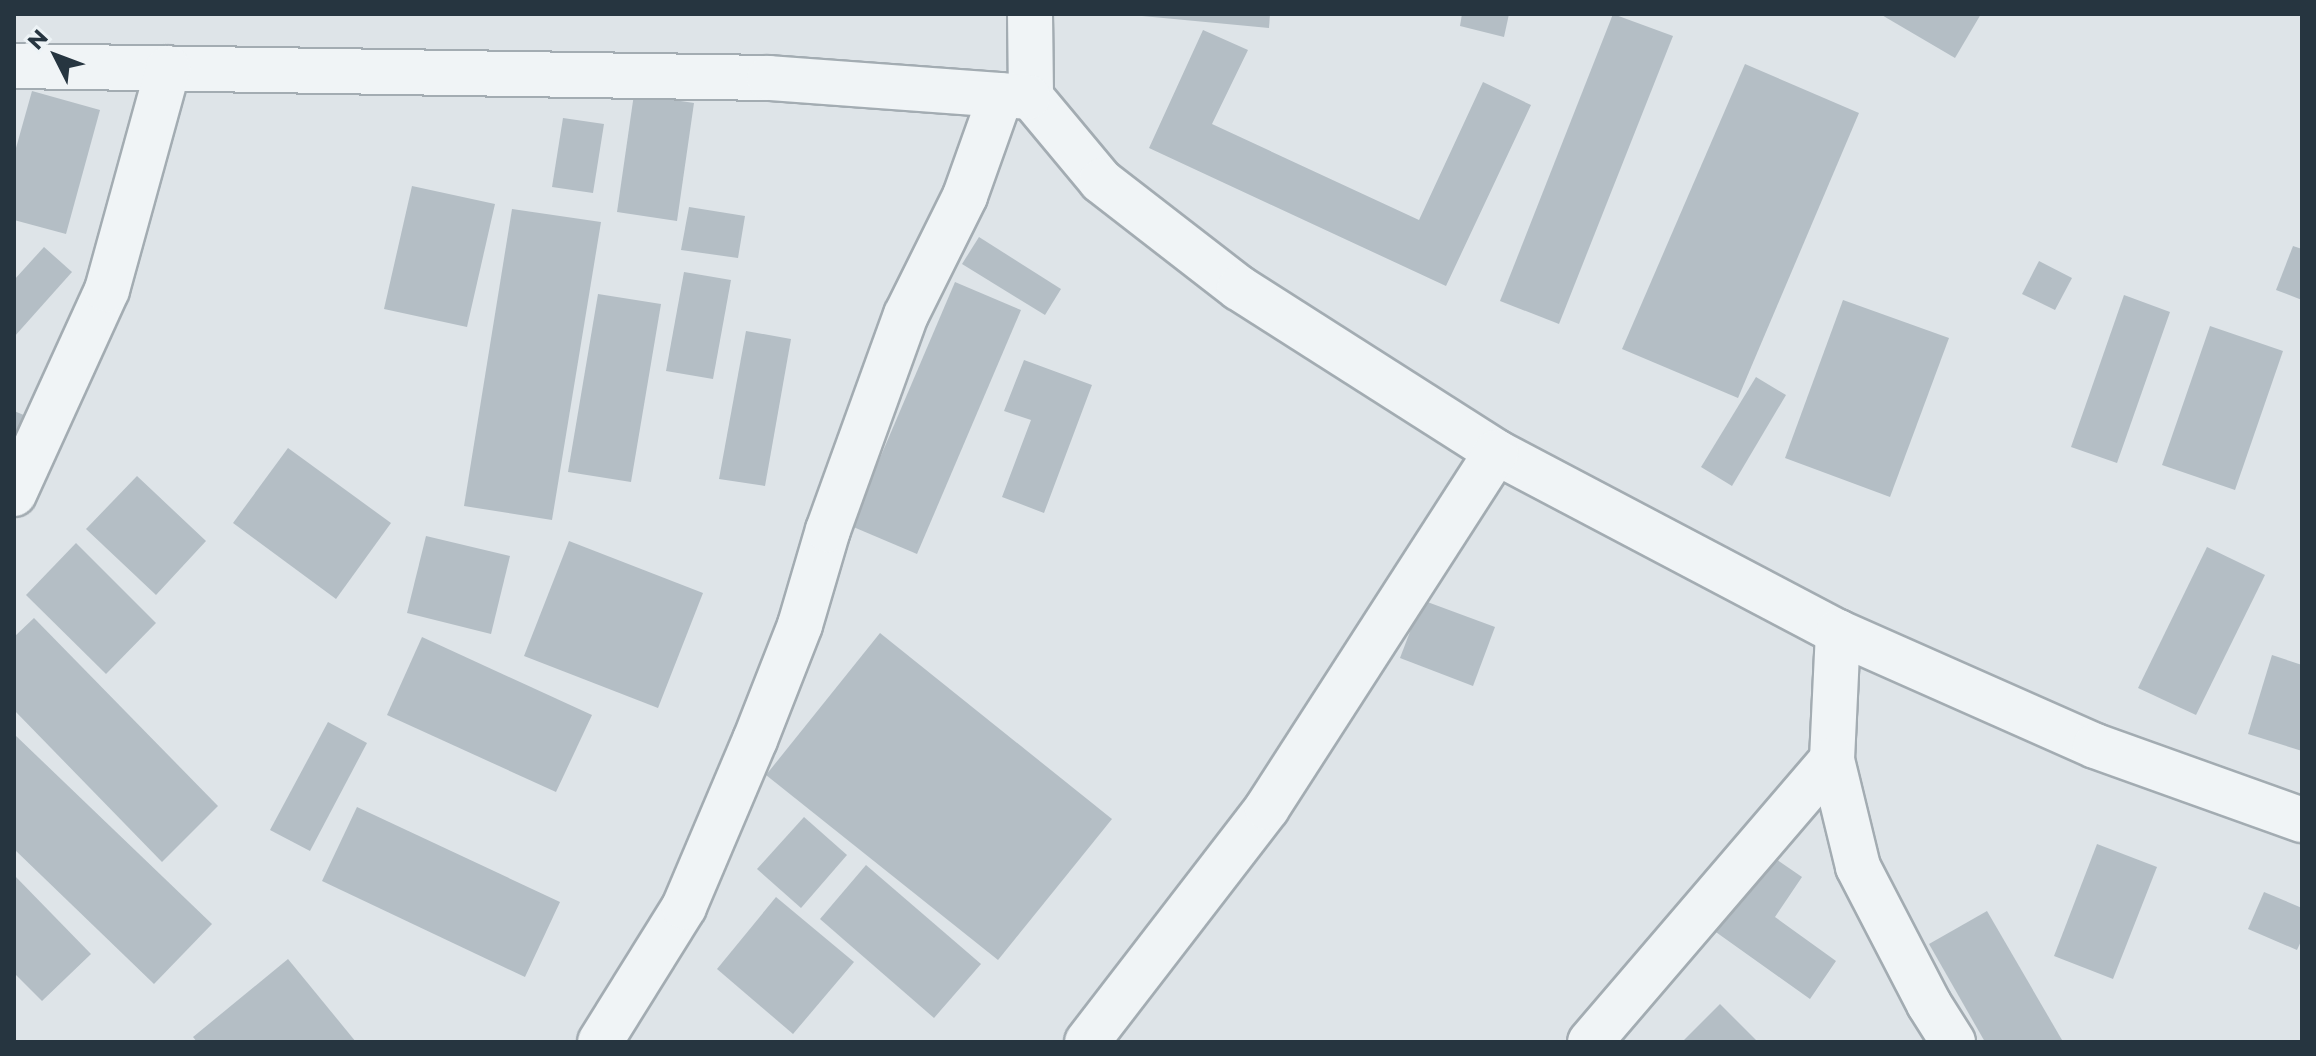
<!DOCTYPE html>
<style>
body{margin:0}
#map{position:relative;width:2316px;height:1056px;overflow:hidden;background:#dee4e8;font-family:Montserrat,sans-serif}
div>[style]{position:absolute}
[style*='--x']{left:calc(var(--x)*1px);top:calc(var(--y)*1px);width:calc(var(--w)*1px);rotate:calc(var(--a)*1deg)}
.building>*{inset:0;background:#b4bec5}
.roads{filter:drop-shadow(2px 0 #a3acb2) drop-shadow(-2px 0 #a3acb2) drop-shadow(0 2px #a3acb2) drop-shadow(0 -2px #a3acb2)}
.minor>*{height:44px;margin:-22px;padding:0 22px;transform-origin:22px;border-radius:22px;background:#f0f4f6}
span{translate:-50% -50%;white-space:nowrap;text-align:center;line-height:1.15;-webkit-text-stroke:8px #edf3f6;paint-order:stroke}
.frame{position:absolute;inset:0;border:16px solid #263540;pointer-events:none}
.north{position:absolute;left:16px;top:16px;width:80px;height:80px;-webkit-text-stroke:6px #edf3f6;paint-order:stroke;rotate:312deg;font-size:22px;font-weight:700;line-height:32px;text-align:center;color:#263540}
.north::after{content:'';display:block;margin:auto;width:28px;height:36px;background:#263540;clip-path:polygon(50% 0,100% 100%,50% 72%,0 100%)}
</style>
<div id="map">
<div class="building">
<i style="clip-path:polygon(1121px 14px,1270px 14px,1269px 28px)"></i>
<i style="clip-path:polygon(1462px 14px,1509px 14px,1504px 37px,1460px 26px)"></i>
<i style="clip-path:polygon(1613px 14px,1673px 36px,1559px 324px,1500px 301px)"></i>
<i style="clip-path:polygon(1880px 14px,1981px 14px,1955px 58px)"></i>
<i style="clip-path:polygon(1203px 30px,1248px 50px,1212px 124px,1419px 220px,1483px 82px,1531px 105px,1446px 286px,1149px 148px)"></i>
<i style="clip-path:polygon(1745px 64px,1859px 113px,1738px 398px,1622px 349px)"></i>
<i style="clip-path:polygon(32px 91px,100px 110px,66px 234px,14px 220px,14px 155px)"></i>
<i style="clip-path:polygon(634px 94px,694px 103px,677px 221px,617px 212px)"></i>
<i style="clip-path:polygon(563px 118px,604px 124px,593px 193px,552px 187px)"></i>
<i style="clip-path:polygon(412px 186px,495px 204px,467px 327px,384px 309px)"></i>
<i style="clip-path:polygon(689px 207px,745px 216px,738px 258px,681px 250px)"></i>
<i style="clip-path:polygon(512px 209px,601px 222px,552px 520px,464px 506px)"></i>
<i style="clip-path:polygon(979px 237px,1061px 289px,1045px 315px,962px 264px)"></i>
<i style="clip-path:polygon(2293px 246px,2302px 249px,2302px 300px,2276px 290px)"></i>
<i style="clip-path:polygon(44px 247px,72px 272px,14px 337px,14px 280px)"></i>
<i style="clip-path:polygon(2039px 261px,2072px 278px,2055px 310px,2022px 294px)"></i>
<i style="clip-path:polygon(684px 272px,731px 280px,713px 379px,666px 371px)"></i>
<i style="clip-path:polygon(955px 282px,1021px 310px,917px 554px,851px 526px)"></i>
<i style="clip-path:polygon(598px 294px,661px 304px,631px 482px,568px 472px)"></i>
<i style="clip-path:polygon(2124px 295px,2170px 312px,2117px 463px,2071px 447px)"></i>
<i style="clip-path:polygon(1843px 300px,1949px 338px,1890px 497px,1785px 458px)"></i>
<i style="clip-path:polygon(2210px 326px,2283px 351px,2235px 490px,2162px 465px)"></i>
<i style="clip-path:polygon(746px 331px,791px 339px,765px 486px,719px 479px)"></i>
<i style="clip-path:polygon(1024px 360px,1092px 385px,1044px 513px,1002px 497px,1031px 420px,1004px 411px)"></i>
<i style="clip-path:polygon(1756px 377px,1786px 395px,1732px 486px,1701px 467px)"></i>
<i style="clip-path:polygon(14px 411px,36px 420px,14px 473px)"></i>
<i style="clip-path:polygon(288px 448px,391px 523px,336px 599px,233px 523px)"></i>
<i style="clip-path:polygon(137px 476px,206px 541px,156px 595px,86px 529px)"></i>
<i style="clip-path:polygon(426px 536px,510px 556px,491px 634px,407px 613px)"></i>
<i style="clip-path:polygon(569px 541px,703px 593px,658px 708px,524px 656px)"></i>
<i style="clip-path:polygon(76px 543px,156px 623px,106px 674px,26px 595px)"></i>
<i style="clip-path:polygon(2207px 547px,2265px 575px,2196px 715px,2138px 688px)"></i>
<i style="clip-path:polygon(1422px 600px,1495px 627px,1473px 686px,1400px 658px)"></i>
<i style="clip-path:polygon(34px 618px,218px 806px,162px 862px,14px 710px,14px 637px)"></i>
<i style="clip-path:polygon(880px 633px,1112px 819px,998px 960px,766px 775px)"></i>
<i style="clip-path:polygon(422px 637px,592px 715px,556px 792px,387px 715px)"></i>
<i style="clip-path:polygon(2272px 655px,2302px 665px,2302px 751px,2248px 734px)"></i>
<i style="clip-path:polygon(328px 722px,367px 743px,310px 851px,270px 830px)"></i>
<i style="clip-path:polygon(14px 734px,212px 924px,154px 984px,14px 849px)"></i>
<i style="clip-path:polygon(357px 807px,560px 902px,525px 977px,322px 881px)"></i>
<i style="clip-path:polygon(804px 817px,847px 855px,801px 908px,757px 869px)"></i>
<i style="clip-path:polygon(2097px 844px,2157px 867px,2113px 979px,2054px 956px)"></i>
<i style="clip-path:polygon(1760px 848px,1802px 877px,1775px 917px,1836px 961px,1810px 999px,1706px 925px)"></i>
<i style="clip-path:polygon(866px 865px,981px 964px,934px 1018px,820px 919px)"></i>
<i style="clip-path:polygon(14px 875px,91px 954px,42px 1001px,14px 973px)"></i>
<i style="clip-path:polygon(2264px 892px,2302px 908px,2302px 939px,2297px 950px,2248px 929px)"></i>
<i style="clip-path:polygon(776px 897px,854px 962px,793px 1034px,717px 969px)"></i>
<i style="clip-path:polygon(1987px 911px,2062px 1040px,2059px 1042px,1985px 1042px,1929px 944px)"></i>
<i style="clip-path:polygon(288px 959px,356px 1042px,197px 1042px,193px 1037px)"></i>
<i style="clip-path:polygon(1720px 1004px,1758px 1042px,1682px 1042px)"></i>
</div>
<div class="roads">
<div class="minor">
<i style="--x:1030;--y:14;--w:83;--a:89.3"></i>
<i style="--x:1031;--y:97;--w:109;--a:50.2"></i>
<i style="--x:1101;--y:181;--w:175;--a:37.8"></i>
<i style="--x:1239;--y:288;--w:305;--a:32.5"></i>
<i style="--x:1496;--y:452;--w:386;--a:27.8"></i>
<i style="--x:1838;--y:632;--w:281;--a:23.9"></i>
<i style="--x:2095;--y:746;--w:220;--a:19.7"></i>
<i style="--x:14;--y:66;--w:755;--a:0.91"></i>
<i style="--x:769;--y:78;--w:260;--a:4.2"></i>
<i style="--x:14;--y:494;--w:224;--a:-65.5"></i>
<i style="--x:107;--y:290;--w:230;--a:-74.6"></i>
<i style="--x:1838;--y:632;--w:128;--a:92.7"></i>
<i style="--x:1832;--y:760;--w:110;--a:76.3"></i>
<i style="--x:1858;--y:867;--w:154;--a:62.6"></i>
<i style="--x:1929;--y:1004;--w:45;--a:57.7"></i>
<i style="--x:600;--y:1042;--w:159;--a:-58.1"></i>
<i style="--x:684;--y:907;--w:181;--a:-67"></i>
<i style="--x:755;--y:740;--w:123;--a:-68.6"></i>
<i style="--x:800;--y:625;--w:99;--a:-73.6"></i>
<i style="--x:828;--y:530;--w:229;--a:-70.1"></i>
<i style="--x:906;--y:315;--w:133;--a:-63.6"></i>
<i style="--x:965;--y:196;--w:107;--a:-70.4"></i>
<i style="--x:1087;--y:1042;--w:295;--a:-52.4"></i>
<i style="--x:1267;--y:808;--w:423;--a:-57.2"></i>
<i style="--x:1590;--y:1042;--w:372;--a:-49.4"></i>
</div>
</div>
<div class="frame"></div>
<div class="north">N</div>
</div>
